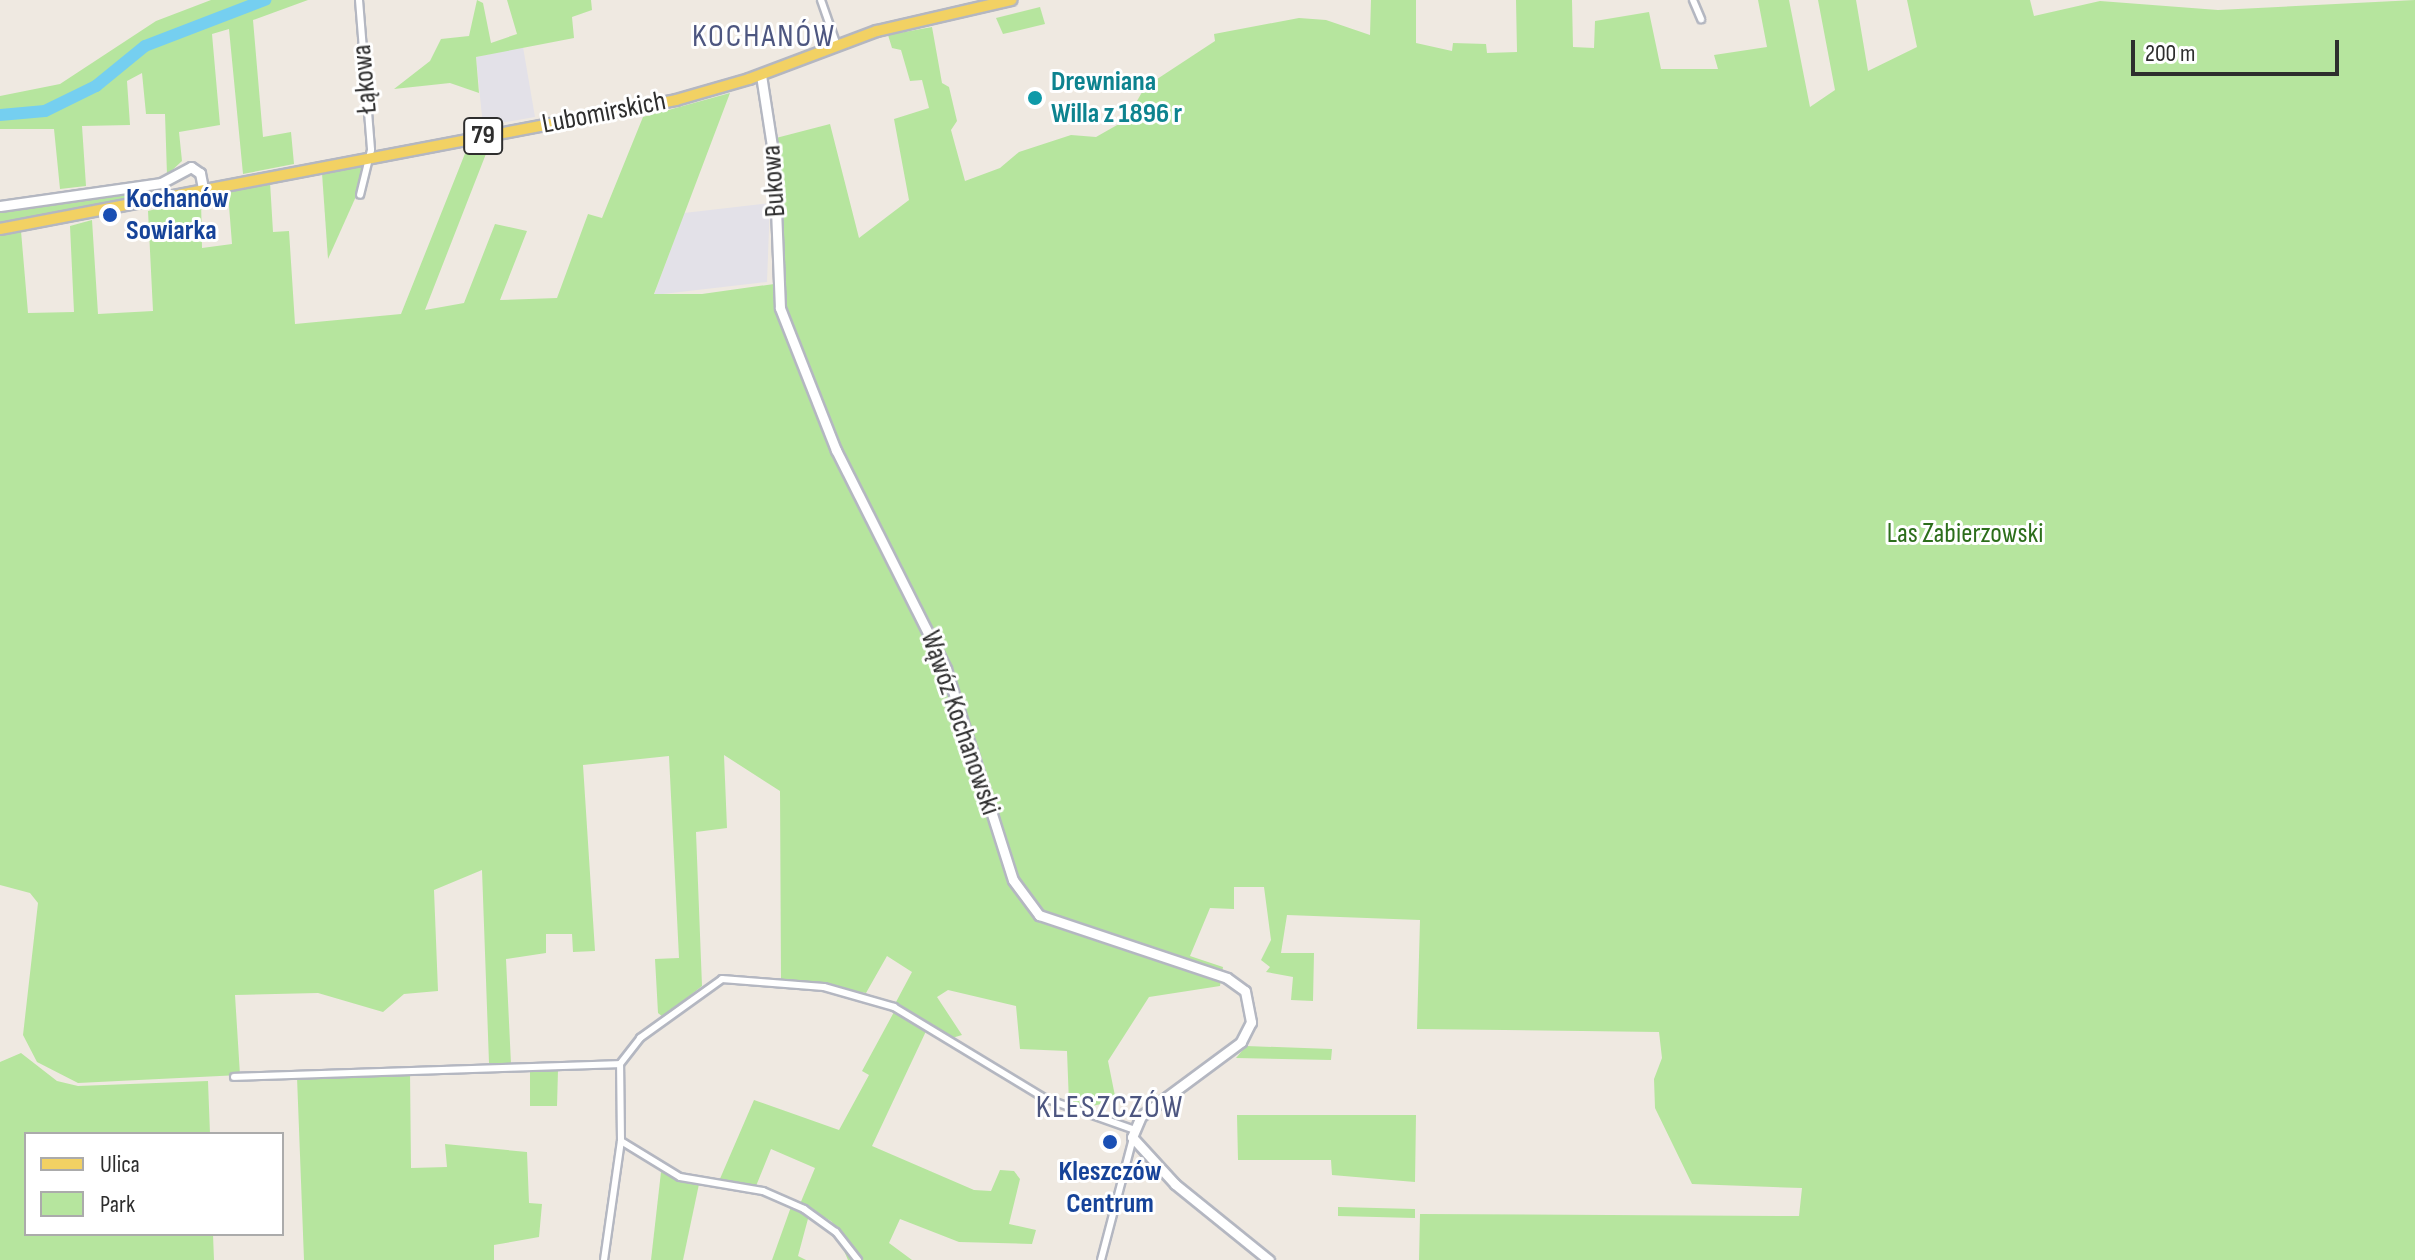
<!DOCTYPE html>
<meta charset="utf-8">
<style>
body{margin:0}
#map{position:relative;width:2415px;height:1260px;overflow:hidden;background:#efe9e1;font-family:"Sofia Sans Condensed",sans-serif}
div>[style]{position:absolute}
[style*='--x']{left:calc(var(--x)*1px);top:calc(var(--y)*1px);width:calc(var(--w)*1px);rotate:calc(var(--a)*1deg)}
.industrial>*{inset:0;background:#e3e1e8}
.green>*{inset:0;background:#b6e59e}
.river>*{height:12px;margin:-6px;padding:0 6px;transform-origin:6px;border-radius:6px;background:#75cff0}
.roads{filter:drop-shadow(2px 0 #b4b7c1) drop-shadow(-2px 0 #b4b7c1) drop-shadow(0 2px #b4b7c1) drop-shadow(0 -2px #b4b7c1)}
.street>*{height:6px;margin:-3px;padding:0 3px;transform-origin:3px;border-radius:3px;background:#fff}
.secondary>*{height:9px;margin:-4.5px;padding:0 4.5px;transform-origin:4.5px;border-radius:4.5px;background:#fff}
.primary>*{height:10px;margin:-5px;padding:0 5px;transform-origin:5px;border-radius:5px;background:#f2d163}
.dots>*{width:22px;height:22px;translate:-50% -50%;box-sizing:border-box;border:4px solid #fff;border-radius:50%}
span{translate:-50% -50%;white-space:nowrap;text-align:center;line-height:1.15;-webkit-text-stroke:6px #fff;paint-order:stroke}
.shield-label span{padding:2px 6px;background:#fff;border:2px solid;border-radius:6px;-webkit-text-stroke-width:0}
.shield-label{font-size:26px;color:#2e2e2e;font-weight:700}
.street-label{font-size:28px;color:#2e2e2e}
.culture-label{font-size:28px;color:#0d838f;font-weight:700}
.left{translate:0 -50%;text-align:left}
.transit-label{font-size:28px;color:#164399;font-weight:700}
.park-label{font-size:28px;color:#2c6e1b}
.quarter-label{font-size:32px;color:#4d5680;letter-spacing:2px}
.legend{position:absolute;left:24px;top:1132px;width:260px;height:104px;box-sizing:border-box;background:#fff;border:2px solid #ababab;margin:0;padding:10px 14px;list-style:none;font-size:24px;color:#2e2e2e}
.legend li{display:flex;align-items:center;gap:16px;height:40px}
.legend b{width:40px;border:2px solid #ababab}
.scale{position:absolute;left:2131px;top:40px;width:208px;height:36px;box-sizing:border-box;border:4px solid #2e2e2e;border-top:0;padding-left:10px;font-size:24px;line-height:28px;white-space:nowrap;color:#2e2e2e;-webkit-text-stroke:6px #fff;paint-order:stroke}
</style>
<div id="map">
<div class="industrial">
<i style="clip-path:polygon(523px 47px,535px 117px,483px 126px,476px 57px)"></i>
<i style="clip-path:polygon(770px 203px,767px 282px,654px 295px,684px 213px)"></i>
</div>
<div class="green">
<i style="clip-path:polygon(211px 0,308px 0,253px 20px,263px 137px,291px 132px,294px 164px,243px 174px,229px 29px,212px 34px,220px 125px,179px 132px,182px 161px,167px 175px,165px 114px,146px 114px,142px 73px,127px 81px,130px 125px,82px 126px,86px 186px,60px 189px,54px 129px,0 129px,0 96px,60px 84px,156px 21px)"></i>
<i style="clip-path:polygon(477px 0,483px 3px,491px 43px,517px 34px,507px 0,591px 0,592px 10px,572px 17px,574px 38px,476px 57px,479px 93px,450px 83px,394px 89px,430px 61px,441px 39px,469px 36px)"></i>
<i style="clip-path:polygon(1371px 0,1416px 0,1416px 43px,1452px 51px,1453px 43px,1486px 44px,1487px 53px,1517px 52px,1516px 0,1572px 0,1573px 47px,1594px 48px,1595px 21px,1649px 12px,1661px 69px,1718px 69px,1714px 55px,1767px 47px,1758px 0,1789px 0,1810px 107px,1835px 90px,1818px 0,1856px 0,1868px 71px,1917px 47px,1907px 0,2030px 0,2034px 16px,2100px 1px,2218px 10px,2415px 0,2415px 1260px,1419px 1260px,1420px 1214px,1799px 1216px,1802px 1188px,1692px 1184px,1655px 1108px,1654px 1079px,1662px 1058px,1659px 1032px,1417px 1029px,1420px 920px,1287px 915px,1281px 953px,1314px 953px,1313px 1001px,1291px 1000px,1293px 977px,1266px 972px,1270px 967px,1261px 960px,1271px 940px,1264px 887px,1234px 887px,1234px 909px,1210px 908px,1190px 956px,1223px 967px,1220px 986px,1149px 997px,1108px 1061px,1116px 1101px,1082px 1108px,1069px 1104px,1067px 1051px,1020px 1049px,1016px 1006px,948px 990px,937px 997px,962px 1035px,952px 1038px,896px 1002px,912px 972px,887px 956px,866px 993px,781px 979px,780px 791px,724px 755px,727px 828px,696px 832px,702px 986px,663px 1017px,658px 1013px,655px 959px,679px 958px,669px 756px,583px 765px,595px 951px,573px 952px,572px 934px,546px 934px,546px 953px,506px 959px,511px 1064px,489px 1063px,482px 870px,434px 890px,438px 991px,404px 994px,383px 1012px,318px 993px,235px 995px,240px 1075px,78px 1083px,37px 1062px,23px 1035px,38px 903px,30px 893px,0 885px,0 236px,21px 231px,28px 313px,74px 312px,70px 226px,92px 220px,98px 314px,153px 311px,148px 211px,201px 198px,202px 248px,232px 244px,228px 193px,270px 182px,273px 232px,289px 231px,295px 324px,401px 314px,468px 146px,491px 141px,425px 310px,464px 303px,495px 224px,527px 231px,500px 300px,557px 298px,588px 214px,602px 218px,643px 117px,730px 93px,654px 294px,702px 294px,781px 283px,776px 138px,830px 124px,859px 238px,909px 200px,894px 119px,929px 108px,922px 80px,910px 81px,901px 50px,892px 48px,888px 35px,932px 27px,942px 83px,949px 87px,957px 121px,951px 130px,965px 181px,1000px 168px,1019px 152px,1071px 135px,1096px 137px,1126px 120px,1145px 87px,1215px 41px,1214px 34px,1299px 18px,1326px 20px,1370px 35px)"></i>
<i style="clip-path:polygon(1040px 7px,1045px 24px,1003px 34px,996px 18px)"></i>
<i style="clip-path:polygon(362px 166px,358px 192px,328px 259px,322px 173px)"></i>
<i style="clip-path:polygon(152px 187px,154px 193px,0 224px,0 209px)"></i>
<i style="clip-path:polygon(894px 1012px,928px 1027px,872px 1146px,974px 1190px,991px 1191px,1000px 1170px,1014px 1171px,1020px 1179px,1009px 1224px,1036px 1230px,1032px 1244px,959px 1242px,900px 1219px,889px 1243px,912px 1260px,848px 1260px,838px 1237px,842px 1234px,831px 1221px,800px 1204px,815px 1168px,771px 1149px,756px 1186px,719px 1181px,754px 1100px,839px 1130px,869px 1075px,862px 1071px)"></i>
<i style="clip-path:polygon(1246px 1046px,1332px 1049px,1331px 1060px,1236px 1058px)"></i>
<i style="clip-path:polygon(21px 1053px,57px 1081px,78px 1086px,208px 1081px,210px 1134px,26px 1134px,26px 1234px,213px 1234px,214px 1260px,0 1260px,0 1062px)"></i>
<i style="clip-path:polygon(530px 1070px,558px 1070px,557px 1106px,530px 1106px)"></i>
<i style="clip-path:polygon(410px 1071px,411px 1168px,447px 1167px,445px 1144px,527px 1152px,529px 1203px,542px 1204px,539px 1237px,494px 1245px,494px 1260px,304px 1260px,297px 1077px)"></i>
<i style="clip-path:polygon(1237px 1115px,1416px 1115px,1415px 1182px,1332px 1175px,1331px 1160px,1238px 1160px)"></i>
<i style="clip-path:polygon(661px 1172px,699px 1184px,683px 1260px,651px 1260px)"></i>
<i style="clip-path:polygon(792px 1204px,809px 1215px,798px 1256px,806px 1260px,772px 1260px)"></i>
<i style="clip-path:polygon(1338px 1207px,1415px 1209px,1415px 1218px,1338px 1216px)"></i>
</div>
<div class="river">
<i style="--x:0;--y:115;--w:45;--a:-5.1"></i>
<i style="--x:45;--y:111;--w:57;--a:-26.1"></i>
<i style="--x:96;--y:86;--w:63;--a:-39.2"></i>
<i style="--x:145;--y:46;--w:129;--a:-21"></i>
</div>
<div class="roads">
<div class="street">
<i style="--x:359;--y:0;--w:150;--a:85.4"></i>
<i style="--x:371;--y:150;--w:46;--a:103.7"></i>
<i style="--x:821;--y:0;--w:49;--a:70.8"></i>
<i style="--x:1693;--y:0;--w:21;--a:67"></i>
<i style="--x:234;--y:1077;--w:386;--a:-1.9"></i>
<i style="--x:621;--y:1141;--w:69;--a:31.4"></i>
<i style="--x:680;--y:1177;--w:84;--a:9.6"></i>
<i style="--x:763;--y:1191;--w:45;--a:23.7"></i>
<i style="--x:804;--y:1209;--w:39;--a:36"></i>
<i style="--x:836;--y:1232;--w:36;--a:52"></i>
<i style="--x:604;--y:1260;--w:120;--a:-81.9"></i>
<i style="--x:621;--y:1141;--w:77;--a:-90.7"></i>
<i style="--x:620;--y:1064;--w:33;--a:-52"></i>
<i style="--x:640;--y:1038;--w:101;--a:-35.7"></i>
<i style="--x:722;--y:979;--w:102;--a:4.5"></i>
<i style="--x:824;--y:987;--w:73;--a:15.9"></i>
<i style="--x:894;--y:1007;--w:175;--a:31.2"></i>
<i style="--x:1044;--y:1098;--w:93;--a:19.4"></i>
<i style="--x:1101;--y:1260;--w:122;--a:-75.3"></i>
</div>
<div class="secondary">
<i style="--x:761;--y:75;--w:85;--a:81.2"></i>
<i style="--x:774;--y:159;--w:149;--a:87.7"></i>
<i style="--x:780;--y:308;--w:153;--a:68.5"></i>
<i style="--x:836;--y:450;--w:245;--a:63.3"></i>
<i style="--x:946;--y:669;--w:221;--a:72.4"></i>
<i style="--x:1013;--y:880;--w:44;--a:53.4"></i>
<i style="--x:1039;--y:915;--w:198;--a:18.5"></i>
<i style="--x:1227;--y:978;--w:22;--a:36"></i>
<i style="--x:1245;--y:991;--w:32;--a:79"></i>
<i style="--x:1251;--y:1022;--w:22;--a:117"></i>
<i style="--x:1241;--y:1042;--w:124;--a:143.5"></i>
<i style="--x:1141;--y:1116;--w:23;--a:113"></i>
<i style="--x:1132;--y:1137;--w:64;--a:47.5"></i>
<i style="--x:1175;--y:1184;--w:121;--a:39"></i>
<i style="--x:0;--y:206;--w:163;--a:-8.1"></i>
<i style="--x:161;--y:183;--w:34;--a:-28"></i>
<i style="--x:191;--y:167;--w:11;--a:34"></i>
<i style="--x:200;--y:173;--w:16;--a:79"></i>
</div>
<div class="primary">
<i style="--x:0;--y:229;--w:688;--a:-10.8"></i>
<i style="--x:676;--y:100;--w:76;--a:-16"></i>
<i style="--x:749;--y:79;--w:137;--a:-20.6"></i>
<i style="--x:877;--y:31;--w:138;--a:-13"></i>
</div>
</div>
<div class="dots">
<i style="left:1035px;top:98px;background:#0f9aa8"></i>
<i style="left:110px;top:215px;background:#1a4fb4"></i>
<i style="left:1110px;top:1142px;background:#1a4fb4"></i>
</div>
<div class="shield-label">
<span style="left:483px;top:136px">79</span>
</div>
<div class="street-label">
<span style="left:365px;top:79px;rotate:-95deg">Łąkowa</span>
<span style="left:604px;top:113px;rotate:-11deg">Lubomirskich</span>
<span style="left:774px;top:181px;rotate:-94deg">Bukowa</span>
<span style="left:960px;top:723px;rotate:71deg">Wąwóz Kochanowski</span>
</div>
<div class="culture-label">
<span class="left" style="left:1051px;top:98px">Drewniana<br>Willa z 1896 r</span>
</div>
<div class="transit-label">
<span class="left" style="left:126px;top:215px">Kochanów<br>Sowiarka</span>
<span style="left:1110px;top:1188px">Kleszczów<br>Centrum</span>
</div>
<div class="park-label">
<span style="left:1965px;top:534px">Las Zabierzowski</span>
</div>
<div class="quarter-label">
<span style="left:764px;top:37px">KOCHANÓW</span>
<span style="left:1110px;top:1108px">KLESZCZÓW</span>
</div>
<ul class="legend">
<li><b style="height:10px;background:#f2d163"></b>Ulica</li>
<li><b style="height:22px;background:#b6e59e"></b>Park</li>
</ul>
<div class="scale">200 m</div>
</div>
